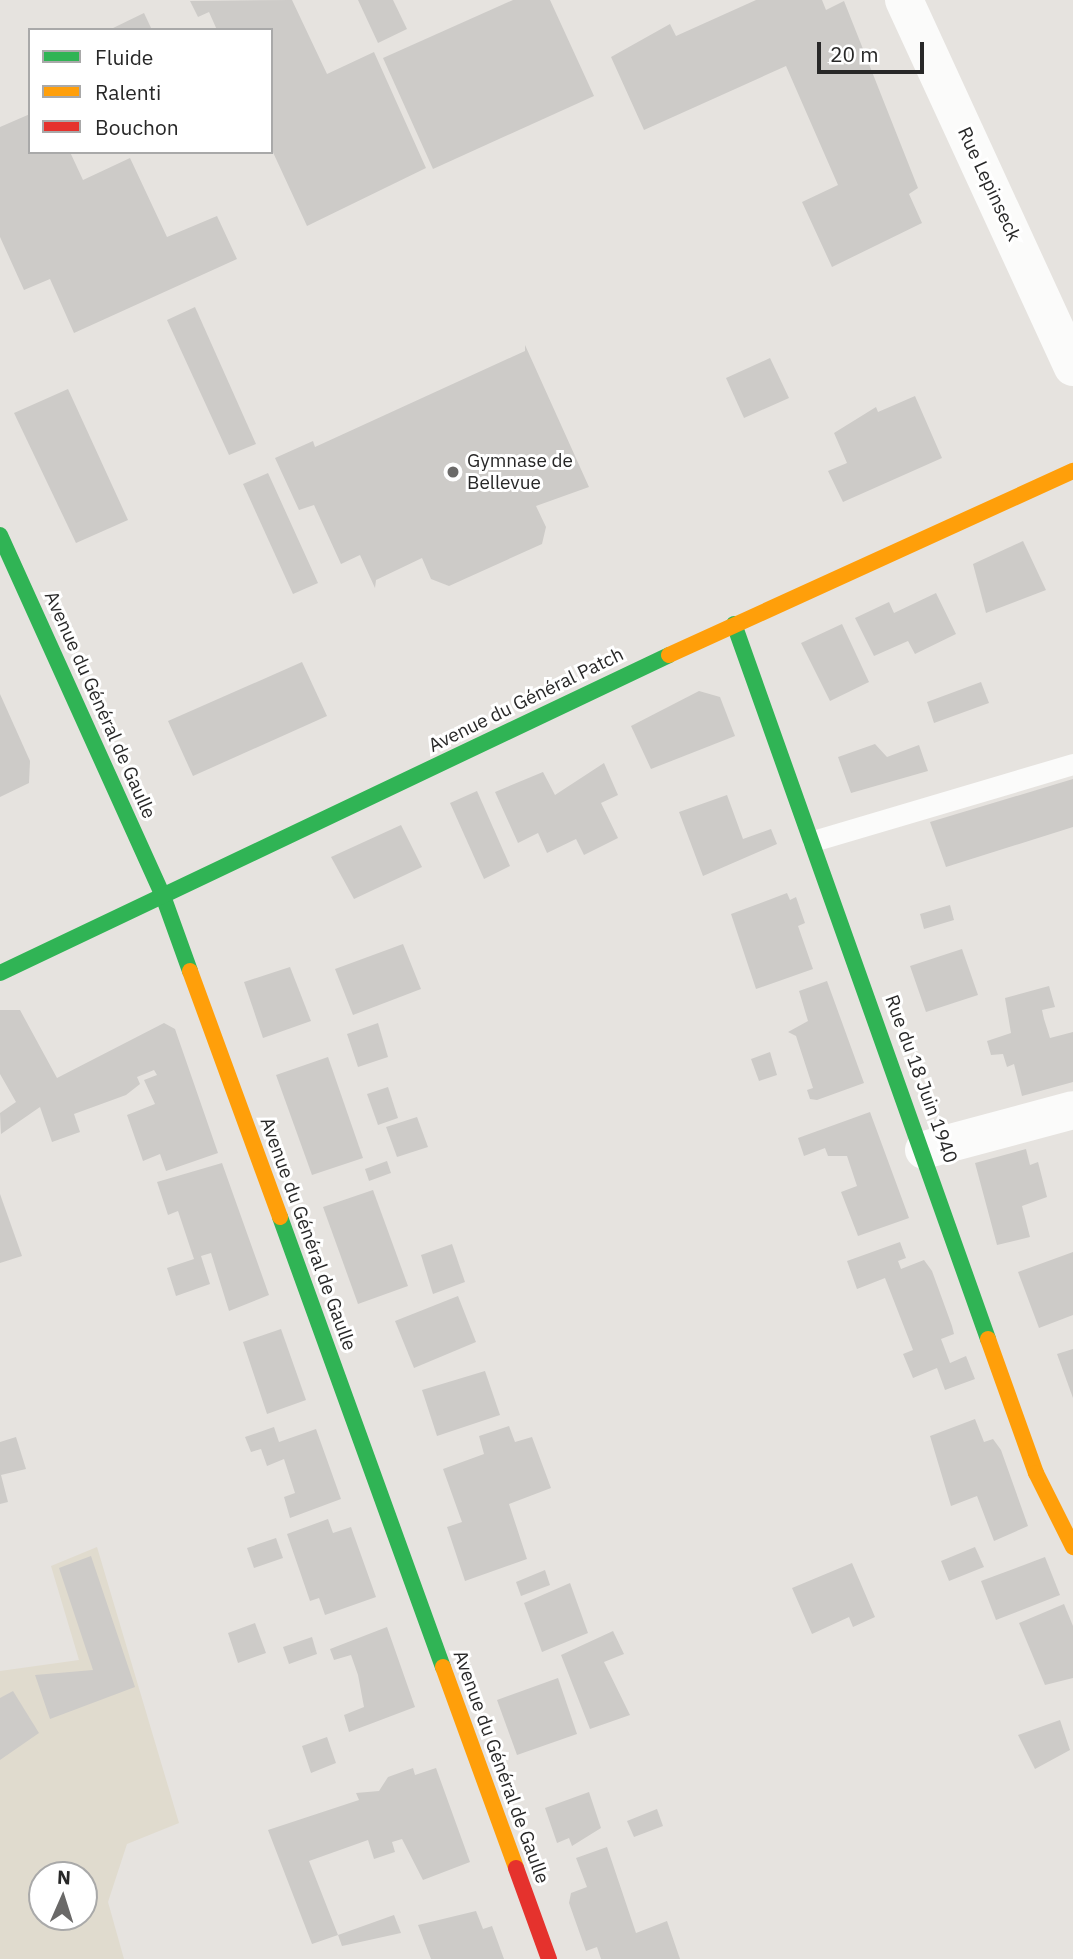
<!DOCTYPE html>
<meta charset="utf-8">
<style>
body{margin:0}
#map{position:relative;width:1073px;height:1959px;overflow:hidden;background:#e6e3df;font-family:"IBM Plex Sans",sans-serif}
div>[style]{position:absolute}
[style*='--x']{left:calc(var(--x)*1px);top:calc(var(--y)*1px);width:calc(var(--w)*1px);rotate:calc(var(--a)*1deg)}
.education>*{inset:0;background:#e0dbce}
.building>*{inset:0;background:#cdcbc8}
.lane>*{height:21px;margin:-10.5px;padding:0 10.5px;transform-origin:10.5px;border-radius:10.5px;background:#fbfbfa}
.street>*{height:38px;margin:-19px;padding:0 19px;transform-origin:19px;border-radius:19px;background:#fbfbfa}
.fast>*{height:16px;margin:-8px;padding:0 8px;transform-origin:8px;border-radius:8px;background:#30b455}
.slow>*{height:16px;margin:-8px;padding:0 8px;transform-origin:8px;border-radius:8px;background:#ff9f0a}
.jam>*{height:16px;margin:-8px;padding:0 8px;transform-origin:8px;border-radius:8px;background:#e5322d}
.dots>*{width:19px;height:19px;translate:-50% -50%;box-sizing:border-box;border:4px solid #fff;border-radius:50%}
span{translate:-50% -50%;white-space:nowrap;text-align:center;line-height:1.15;-webkit-text-stroke:6px #fff;paint-order:stroke}
.street-label{font-size:19px;color:#282828}
.poi-label{font-size:19px;color:#282828}
.left{translate:0 -50%;text-align:left}
.legend{position:absolute;left:28px;top:28px;width:245px;height:126px;box-sizing:border-box;background:#fff;border:2px solid #a9a9a9;margin:0;padding:9px 12px;list-style:none;font-size:21px;color:#282828}
.legend li{display:flex;align-items:center;gap:14px;height:35px}
.legend b{width:35px;border:2px solid #a9a9a9}
.north{position:absolute;left:28px;top:1861px;width:70px;height:70px;box-sizing:border-box;background:#fff;border:2px solid #a9a9a9;border-radius:50%;rotate:3deg;font-size:19px;font-weight:700;line-height:28px;text-align:center;color:#282828}
.north::after{content:'';display:block;margin:auto;width:24px;height:32px;background:#6a6968;clip-path:polygon(50% 0,100% 100%,50% 72%,0 100%)}
.scale{position:absolute;left:817px;top:42px;width:107px;height:32px;box-sizing:border-box;border:4px solid #282828;border-top:0;padding-left:9px;font-size:21px;line-height:24px;white-space:nowrap;color:#282828;-webkit-text-stroke:5px #fff;paint-order:stroke}
</style>
<div id="map">
<div class="education">
<i style="clip-path:polygon(evenodd,97px 1547px,179px 1823px,127px 1844px,108px 1902px,124px 1959px,0 1959px,0 1671px,79px 1660px,51px 1566px,97px 1547px,42px 1875px,84px 1875px,84px 1917px,42px 1917px,42px 1875px)"></i>
</div>
<div class="building">
<i style="clip-path:polygon(292px 0,327px 74px,374px 52px,426px 168px,307px 226px,271px 148px,271px 30px,217px 30px,209px 12px,198px 17px,190px 1px)"></i>
<i style="clip-path:polygon(358px 0,393px 0,407px 29px,378px 43px)"></i>
<i style="clip-path:polygon(513px 0,550px 0,594px 96px,433px 169px,383px 58px)"></i>
<i style="clip-path:polygon(756px 0,822px 0,826px 10px,844px 1px,918px 188px,909px 194px,922px 223px,832px 267px,802px 202px,838px 185px,786px 66px,644px 130px,611px 57px,670px 24px,676px 36px)"></i>
<i style="clip-path:polygon(144px 13px,152px 30px,109px 30px)"></i>
<i style="clip-path:polygon(30px 114px,30px 152px,70px 152px,83px 180px,130px 158px,167px 237px,217px 216px,237px 259px,74px 333px,50px 279px,24px 290px,0 237px,0 127px)"></i>
<i style="clip-path:polygon(195px 307px,256px 444px,229px 455px,167px 320px)"></i>
<i style="clip-path:polygon(525px 345px,589px 487px,536px 506px,546px 527px,542px 544px,449px 586px,431px 579px,422px 558px,376px 580px,375px 588px,360px 555px,341px 564px,314px 505px,299px 510px,275px 458px,313px 441px,315px 447px,525px 351px)"></i>
<i style="clip-path:polygon(770px 358px,789px 398px,744px 418px,726px 378px)"></i>
<i style="clip-path:polygon(68px 389px,128px 520px,76px 543px,14px 413px)"></i>
<i style="clip-path:polygon(915px 396px,942px 458px,843px 502px,828px 471px,847px 463px,834px 433px,876px 407px,878px 412px)"></i>
<i style="clip-path:polygon(268px 473px,318px 583px,293px 594px,243px 484px)"></i>
<i style="clip-path:polygon(1023px 541px,1046px 590px,986px 613px,973px 564px)"></i>
<i style="clip-path:polygon(936px 593px,956px 634px,915px 654px,908px 641px,874px 656px,855px 618px,889px 602px,894px 613px)"></i>
<i style="clip-path:polygon(842px 624px,869px 682px,830px 701px,801px 643px)"></i>
<i style="clip-path:polygon(302px 662px,327px 716px,193px 776px,168px 721px)"></i>
<i style="clip-path:polygon(981px 682px,989px 703px,934px 723px,927px 702px)"></i>
<i style="clip-path:polygon(699px 691px,720px 697px,735px 736px,651px 769px,631px 726px)"></i>
<i style="clip-path:polygon(0 694px,30px 761px,29px 783px,0 797px)"></i>
<i style="clip-path:polygon(875px 744px,887px 757px,919px 745px,928px 771px,851px 793px,838px 757px)"></i>
<i style="clip-path:polygon(604px 763px,618px 795px,601px 803px,618px 838px,584px 855px,576px 839px,547px 853px,538px 833px,518px 843px,495px 792px,543px 772px,555px 795px)"></i>
<i style="clip-path:polygon(1073px 779px,1073px 827px,946px 867px,930px 822px)"></i>
<i style="clip-path:polygon(477px 791px,510px 866px,484px 879px,450px 803px)"></i>
<i style="clip-path:polygon(727px 795px,743px 839px,771px 829px,777px 844px,703px 876px,679px 812px)"></i>
<i style="clip-path:polygon(401px 825px,422px 867px,354px 899px,331px 857px)"></i>
<i style="clip-path:polygon(787px 893px,790px 900px,796px 897px,805px 923px,798px 926px,813px 969px,756px 989px,731px 914px)"></i>
<i style="clip-path:polygon(950px 905px,954px 920px,924px 929px,920px 914px)"></i>
<i style="clip-path:polygon(403px 944px,421px 989px,353px 1015px,335px 969px)"></i>
<i style="clip-path:polygon(962px 949px,978px 995px,926px 1012px,910px 966px)"></i>
<i style="clip-path:polygon(290px 967px,311px 1021px,263px 1038px,244px 982px)"></i>
<i style="clip-path:polygon(827px 981px,864px 1083px,817px 1100px,810px 1099px,807px 1090px,813px 1088px,796px 1036px,788px 1032px,808px 1021px,799px 991px)"></i>
<i style="clip-path:polygon(1049px 986px,1055px 1007px,1042px 1010px,1044px 1019px,1050px 1038px,1073px 1032px,1073px 1082px,1022px 1096px,1014px 1064px,1007px 1067px,1003px 1054px,991px 1055px,987px 1041px,1011px 1033px,1005px 998px)"></i>
<i style="clip-path:polygon(0 1010px,20px 1010px,57px 1078px,164px 1023px,175px 1029px,218px 1153px,166px 1171px,160px 1154px,143px 1161px,127px 1115px,155px 1104px,144px 1080px,157px 1075px,154px 1070px,137px 1077px,140px 1084px,126px 1095px,74px 1114px,80px 1132px,52px 1142px,40px 1107px,1px 1134px,0 1113px,16px 1102px,0 1074px)"></i>
<i style="clip-path:polygon(378px 1023px,388px 1057px,358px 1067px,347px 1034px)"></i>
<i style="clip-path:polygon(770px 1052px,777px 1075px,759px 1081px,751px 1059px)"></i>
<i style="clip-path:polygon(328px 1057px,363px 1158px,312px 1175px,276px 1075px)"></i>
<i style="clip-path:polygon(388px 1087px,398px 1118px,378px 1125px,367px 1094px)"></i>
<i style="clip-path:polygon(870px 1112px,909px 1218px,858px 1236px,841px 1192px,857px 1186px,847px 1156px,828px 1156px,825px 1148px,804px 1156px,798px 1138px)"></i>
<i style="clip-path:polygon(417px 1117px,428px 1147px,397px 1157px,386px 1127px)"></i>
<i style="clip-path:polygon(1026px 1149px,1030px 1165px,1038px 1162px,1047px 1197px,1022px 1206px,1030px 1237px,997px 1245px,975px 1163px)"></i>
<i style="clip-path:polygon(387px 1161px,391px 1173px,369px 1181px,365px 1169px)"></i>
<i style="clip-path:polygon(222px 1163px,269px 1295px,229px 1311px,211px 1253px,201px 1256px,210px 1284px,176px 1296px,167px 1268px,194px 1259px,178px 1211px,168px 1215px,157px 1182px)"></i>
<i style="clip-path:polygon(373px 1190px,408px 1286px,358px 1304px,323px 1207px)"></i>
<i style="clip-path:polygon(0 1194px,22px 1256px,0 1263px)"></i>
<i style="clip-path:polygon(900px 1242px,906px 1258px,898px 1261px,901px 1269px,924px 1260px,932px 1271px,952px 1326px,954px 1334px,941px 1339px,950px 1363px,966px 1356px,975px 1379px,945px 1390px,937px 1368px,913px 1378px,903px 1354px,913px 1350px,885px 1278px,857px 1289px,847px 1261px)"></i>
<i style="clip-path:polygon(452px 1244px,465px 1282px,433px 1294px,421px 1255px)"></i>
<i style="clip-path:polygon(1073px 1252px,1073px 1315px,1039px 1328px,1018px 1272px)"></i>
<i style="clip-path:polygon(458px 1296px,476px 1342px,414px 1368px,395px 1321px)"></i>
<i style="clip-path:polygon(281px 1329px,306px 1400px,267px 1414px,243px 1342px)"></i>
<i style="clip-path:polygon(1073px 1349px,1073px 1398px,1057px 1354px)"></i>
<i style="clip-path:polygon(485px 1371px,500px 1415px,437px 1436px,422px 1390px)"></i>
<i style="clip-path:polygon(975px 1419px,984px 1442px,993px 1439px,1001px 1450px,1028px 1526px,994px 1541px,977px 1496px,951px 1506px,930px 1436px)"></i>
<i style="clip-path:polygon(509px 1426px,515px 1442px,532px 1437px,551px 1488px,509px 1504px,527px 1559px,465px 1581px,447px 1527px,462px 1522px,443px 1469px,484px 1454px,479px 1436px)"></i>
<i style="clip-path:polygon(274px 1427px,279px 1442px,316px 1429px,341px 1499px,290px 1518px,284px 1497px,295px 1493px,284px 1459px,267px 1466px,261px 1449px,251px 1452px,245px 1437px)"></i>
<i style="clip-path:polygon(16px 1437px,26px 1469px,1px 1475px,8px 1502px,0 1504px,0 1442px)"></i>
<i style="clip-path:polygon(328px 1519px,333px 1533px,351px 1527px,376px 1597px,325px 1615px,319px 1598px,310px 1601px,287px 1534px)"></i>
<i style="clip-path:polygon(276px 1538px,283px 1558px,254px 1568px,247px 1548px)"></i>
<i style="clip-path:polygon(975px 1547px,984px 1567px,949px 1581px,941px 1561px)"></i>
<i style="clip-path:polygon(91px 1556px,135px 1687px,50px 1719px,35px 1675px,93px 1670px,59px 1568px)"></i>
<i style="clip-path:polygon(1045px 1557px,1060px 1595px,996px 1620px,981px 1581px)"></i>
<i style="clip-path:polygon(852px 1563px,875px 1617px,853px 1627px,849px 1617px,812px 1634px,792px 1588px)"></i>
<i style="clip-path:polygon(545px 1570px,550px 1585px,521px 1596px,516px 1582px)"></i>
<i style="clip-path:polygon(570px 1583px,588px 1633px,542px 1652px,524px 1603px)"></i>
<i style="clip-path:polygon(1064px 1604px,1073px 1626px,1073px 1678px,1045px 1685px,1019px 1623px)"></i>
<i style="clip-path:polygon(255px 1623px,266px 1653px,238px 1663px,228px 1633px)"></i>
<i style="clip-path:polygon(387px 1627px,415px 1707px,349px 1732px,344px 1715px,364px 1707px,358px 1675px,351px 1655px,334px 1660px,330px 1649px)"></i>
<i style="clip-path:polygon(613px 1631px,624px 1654px,604px 1662px,630px 1715px,590px 1729px,561px 1655px)"></i>
<i style="clip-path:polygon(312px 1637px,317px 1654px,289px 1664px,283px 1647px)"></i>
<i style="clip-path:polygon(558px 1678px,577px 1734px,517px 1755px,497px 1700px)"></i>
<i style="clip-path:polygon(13px 1691px,39px 1733px,0 1760px,0 1698px)"></i>
<i style="clip-path:polygon(1060px 1720px,1070px 1750px,1035px 1769px,1018px 1735px)"></i>
<i style="clip-path:polygon(327px 1737px,336px 1763px,311px 1773px,302px 1746px)"></i>
<i style="clip-path:polygon(413px 1768px,415px 1775px,436px 1768px,470px 1862px,423px 1880px,402px 1839px,392px 1842px,395px 1852px,374px 1859px,368px 1840px,309px 1861px,338px 1935px,312px 1944px,268px 1830px,359px 1800px,356px 1793px,379px 1791px,388px 1777px)"></i>
<i style="clip-path:polygon(589px 1792px,601px 1828px,572px 1846px,569px 1838px,557px 1843px,545px 1808px)"></i>
<i style="clip-path:polygon(657px 1809px,663px 1826px,634px 1837px,627px 1821px)"></i>
<i style="clip-path:polygon(607px 1847px,636px 1933px,667px 1921px,680px 1959px,601px 1959px,597px 1947px,586px 1951px,569px 1903px,571px 1893px,587px 1887px,576px 1858px)"></i>
<i style="clip-path:polygon(476px 1911px,483px 1929px,492px 1926px,504px 1959px,431px 1959px,418px 1925px)"></i>
<i style="clip-path:polygon(394px 1915px,401px 1933px,342px 1946px,338px 1935px)"></i>
</div>
<div class="lane">
<i style="--x:813;--y:841;--w:271;--a:-16.5"></i>
</div>
<div class="street">
<i style="--x:904;--y:0;--w:404;--a:65.3"></i>
<i style="--x:924;--y:1150;--w:154;--a:-15"></i>
</div>
<div class="fast">
<i style="--x:0;--y:535;--w:396;--a:65.7"></i>
<i style="--x:163;--y:896;--w:80;--a:70.2"></i>
<i style="--x:734;--y:624;--w:759;--a:70.44"></i>
<i style="--x:0;--y:973;--w:741;--a:-25.42"></i>
<i style="--x:280;--y:1217;--w:479;--a:70.1"></i>
</div>
<div class="slow">
<i style="--x:669;--y:655;--w:444;--a:-24.5"></i>
<i style="--x:190;--y:971;--w:262;--a:69.9"></i>
<i style="--x:988;--y:1339;--w:142;--a:70.3"></i>
<i style="--x:1036;--y:1473;--w:83;--a:63.4"></i>
<i style="--x:443;--y:1667;--w:214;--a:70"></i>
</div>
<div class="jam">
<i style="--x:516;--y:1868;--w:97;--a:70.1"></i>
</div>
<div class="dots">
<i style="left:453px;top:472px;background:#6a6968"></i>
</div>
<div class="street-label">
<span style="left:989px;top:184px;rotate:65deg">Rue Lepinseck</span>
<span style="left:526px;top:700px;rotate:-26deg">Avenue du Général Patch</span>
<span style="left:100px;top:705px;rotate:66deg">Avenue du Général de Gaulle</span>
<span style="left:921px;top:1079px;rotate:70deg">Rue du 18 Juin 1940</span>
<span style="left:308px;top:1234px;rotate:70deg">Avenue du Général de Gaulle</span>
<span style="left:501px;top:1767px;rotate:70deg">Avenue du Général de Gaulle</span>
</div>
<div class="poi-label">
<span class="left" style="left:467px;top:472px">Gymnase de<br>Bellevue</span>
</div>
<ul class="legend">
<li><b style="height:9px;background:#30b455"></b>Fluide</li>
<li><b style="height:9px;background:#ff9f0a"></b>Ralenti</li>
<li><b style="height:9px;background:#e5322d"></b>Bouchon</li>
</ul>
<div class="north">N</div>
<div class="scale">20 m</div>
</div>
